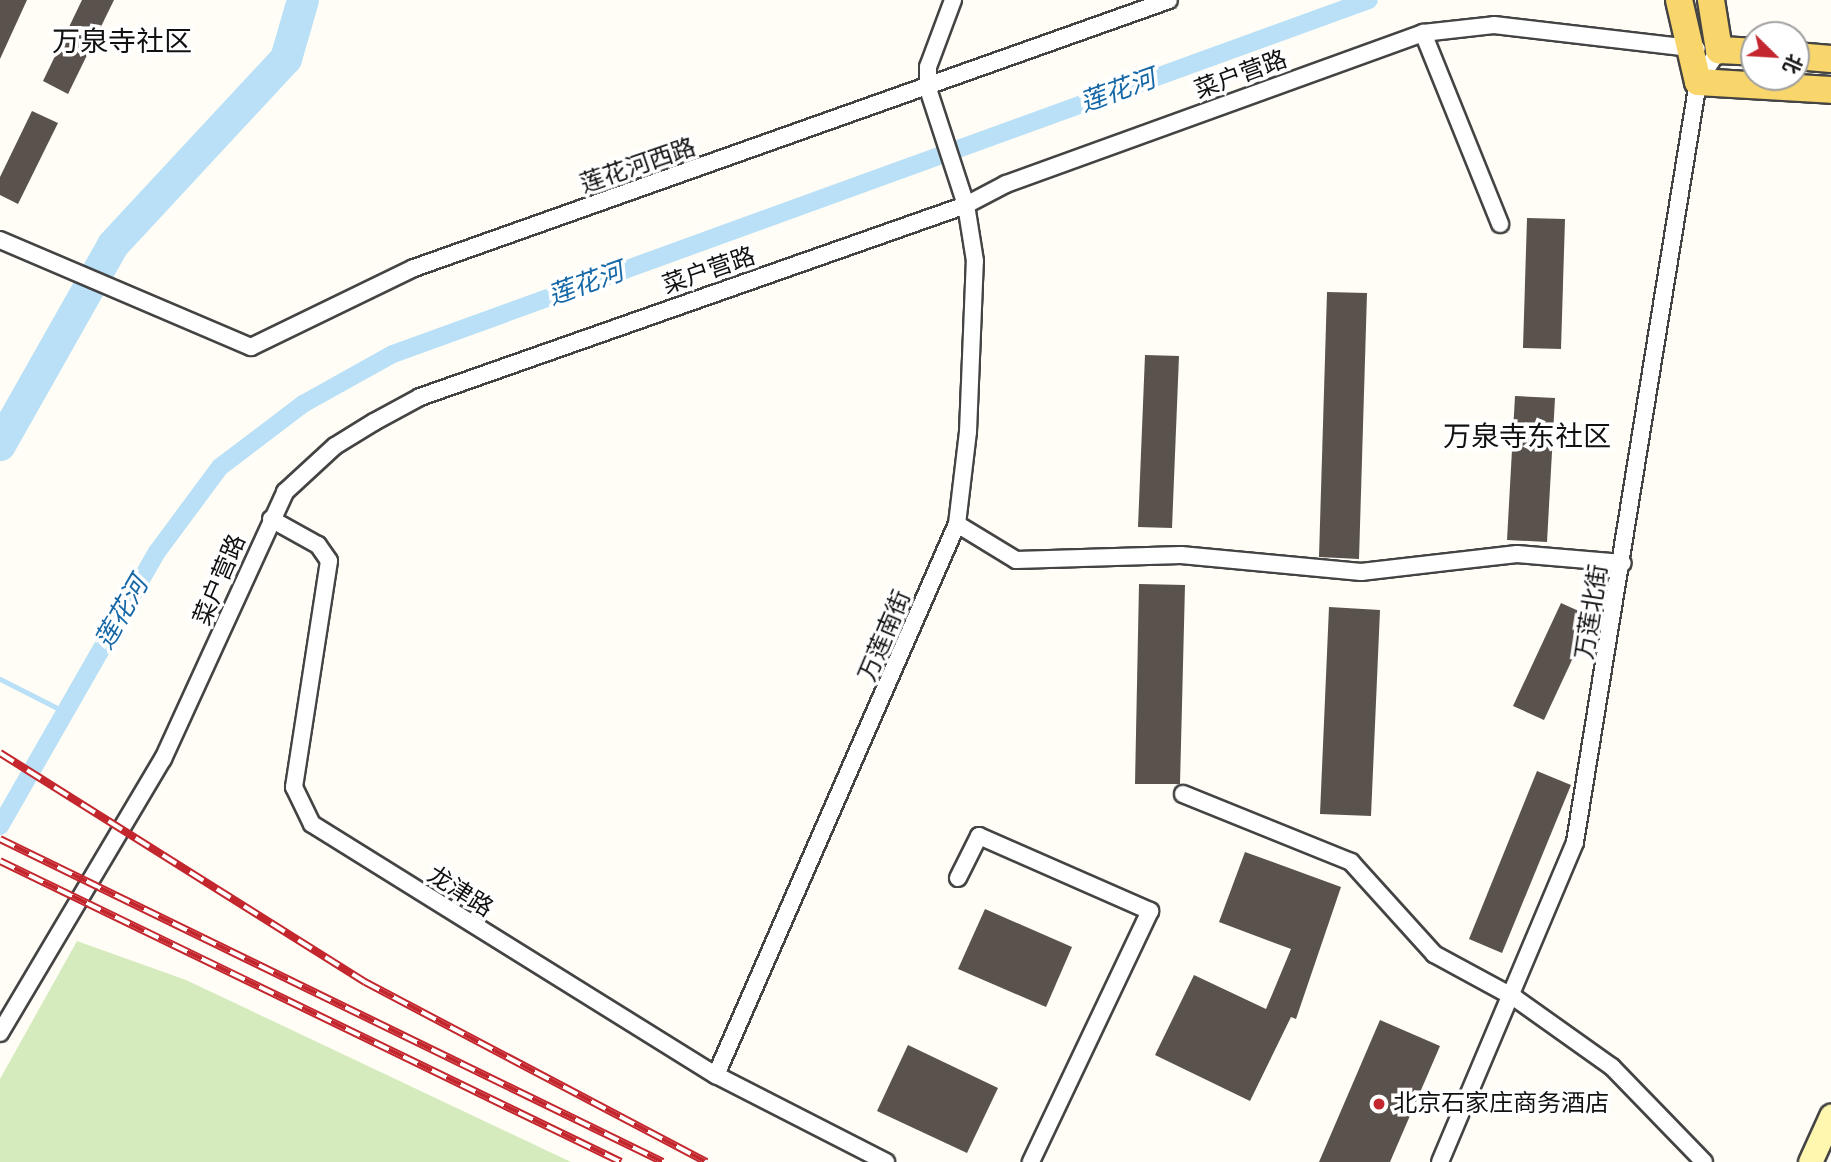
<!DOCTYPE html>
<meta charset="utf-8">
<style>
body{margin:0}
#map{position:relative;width:1831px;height:1162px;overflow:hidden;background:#fffdf5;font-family:Bitter,"Noto Sans SC",serif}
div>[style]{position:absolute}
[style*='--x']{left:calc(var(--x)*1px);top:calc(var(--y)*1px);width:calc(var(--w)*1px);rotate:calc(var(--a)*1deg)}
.green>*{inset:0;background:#d5ebbd}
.stream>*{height:5px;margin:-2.5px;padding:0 2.5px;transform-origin:2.5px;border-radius:2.5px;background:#b9e0f7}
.canal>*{height:18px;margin:-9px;padding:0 9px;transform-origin:9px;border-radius:9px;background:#b9e0f7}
.river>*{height:32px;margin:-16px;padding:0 16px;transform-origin:16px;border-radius:16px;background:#b9e0f7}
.building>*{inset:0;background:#5a524d}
.roads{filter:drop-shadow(2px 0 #444) drop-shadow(-2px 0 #444) drop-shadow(0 2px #444) drop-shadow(0 -2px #444)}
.street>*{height:16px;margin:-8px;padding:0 8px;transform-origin:8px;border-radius:8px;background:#fff}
.secondary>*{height:23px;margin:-11.5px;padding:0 11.5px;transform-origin:11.5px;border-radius:11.5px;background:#fff6b0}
.primary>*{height:26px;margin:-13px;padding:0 13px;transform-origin:13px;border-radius:13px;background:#f9d66b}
.rail>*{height:8px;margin-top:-4px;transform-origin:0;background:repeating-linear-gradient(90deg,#fff 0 16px,#c4262e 0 32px);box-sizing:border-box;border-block:2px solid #c4262e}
.dots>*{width:19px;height:19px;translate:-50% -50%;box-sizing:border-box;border:4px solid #fff;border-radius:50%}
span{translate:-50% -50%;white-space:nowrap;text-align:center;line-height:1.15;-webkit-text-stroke:7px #fff;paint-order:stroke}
.street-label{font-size:24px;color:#111}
.poi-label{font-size:24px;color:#111}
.left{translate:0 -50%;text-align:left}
.water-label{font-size:26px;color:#1768a6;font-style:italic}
.quarter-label{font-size:28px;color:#111}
.north{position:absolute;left:1740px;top:21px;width:70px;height:70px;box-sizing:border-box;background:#fff;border:2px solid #a0a0a0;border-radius:50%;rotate:114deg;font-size:19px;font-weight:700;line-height:28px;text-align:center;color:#111}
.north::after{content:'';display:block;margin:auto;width:24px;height:32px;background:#c4262e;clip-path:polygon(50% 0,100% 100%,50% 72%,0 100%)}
</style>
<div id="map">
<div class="green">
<i style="clip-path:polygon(77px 941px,186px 980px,571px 1162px,0 1162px,0 1079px)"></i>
</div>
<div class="stream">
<i style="--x:0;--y:679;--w:73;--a:26.9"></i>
</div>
<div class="canal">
<i style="--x:0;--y:826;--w:316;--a:-60.2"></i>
<i style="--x:157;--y:552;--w:106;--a:-53.5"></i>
<i style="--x:220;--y:467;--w:104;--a:-37.2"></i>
<i style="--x:303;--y:404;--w:103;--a:-29.1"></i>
<i style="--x:393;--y:354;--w:1038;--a:-19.94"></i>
</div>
<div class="river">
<i style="--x:0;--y:445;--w:230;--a:-60.5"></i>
<i style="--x:113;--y:245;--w:254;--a:-47.1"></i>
<i style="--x:286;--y:59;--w:61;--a:-73.9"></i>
</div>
<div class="building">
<i style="clip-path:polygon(0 0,27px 0,0 59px)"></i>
<i style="clip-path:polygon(82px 0,114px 0,68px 94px,43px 81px)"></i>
<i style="clip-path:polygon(32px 111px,58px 123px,18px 204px,0 195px,0 177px)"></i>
<i style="clip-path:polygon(1527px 218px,1565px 219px,1561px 349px,1523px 348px)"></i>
<i style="clip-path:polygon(1327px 292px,1367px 293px,1359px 559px,1319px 557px)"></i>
<i style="clip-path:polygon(1145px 355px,1179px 356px,1172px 528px,1138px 527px)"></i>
<i style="clip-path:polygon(1515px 396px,1555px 398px,1547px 542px,1507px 540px)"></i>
<i style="clip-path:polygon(1139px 584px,1185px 585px,1180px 784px,1135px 784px)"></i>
<i style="clip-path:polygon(1561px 603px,1592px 617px,1544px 720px,1513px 706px)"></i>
<i style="clip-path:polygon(1329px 607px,1380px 610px,1371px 816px,1320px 814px)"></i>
<i style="clip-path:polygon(1537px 771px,1571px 785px,1502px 953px,1469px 939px)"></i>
<i style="clip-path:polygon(1245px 852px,1341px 887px,1296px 1019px,1291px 1017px,1250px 1101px,1155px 1055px,1194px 975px,1266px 1009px,1291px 949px,1219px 922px)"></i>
<i style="clip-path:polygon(985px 909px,1072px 947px,1046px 1007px,958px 969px)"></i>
<i style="clip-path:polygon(1380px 1020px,1440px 1046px,1390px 1162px,1319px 1162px)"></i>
<i style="clip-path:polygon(908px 1045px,998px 1088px,967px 1153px,877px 1111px)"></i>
</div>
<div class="roads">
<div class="street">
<i style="--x:1423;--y:33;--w:206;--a:68"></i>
<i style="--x:0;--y:240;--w:273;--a:23.1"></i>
<i style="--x:251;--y:347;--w:181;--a:-25.9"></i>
<i style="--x:414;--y:268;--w:801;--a:-19.54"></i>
<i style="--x:271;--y:519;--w:54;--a:29"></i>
<i style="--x:318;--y:545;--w:19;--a:55"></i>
<i style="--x:329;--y:561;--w:229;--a:98.8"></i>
<i style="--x:294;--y:787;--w:41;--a:64.1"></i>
<i style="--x:312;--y:824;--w:476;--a:31.9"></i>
<i style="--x:716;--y:1075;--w:191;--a:27.1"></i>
<i style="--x:957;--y:524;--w:69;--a:31.4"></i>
<i style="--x:1016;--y:560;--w:165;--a:-1.7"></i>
<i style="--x:1181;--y:555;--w:181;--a:5.4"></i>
<i style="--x:1361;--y:572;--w:157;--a:-6.6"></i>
<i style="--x:1517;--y:554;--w:106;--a:4.9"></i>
<i style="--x:1183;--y:794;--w:181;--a:22"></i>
<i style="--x:1351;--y:862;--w:124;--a:47.9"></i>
<i style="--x:1434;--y:954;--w:92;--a:28.5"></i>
<i style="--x:1515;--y:998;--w:119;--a:35.4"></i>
<i style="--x:1612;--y:1067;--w:132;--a:45.9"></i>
<i style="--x:958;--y:878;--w:47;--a:-63.4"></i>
<i style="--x:979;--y:836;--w:187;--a:23.7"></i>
<i style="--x:1150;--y:911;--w:278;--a:115.4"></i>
<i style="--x:0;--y:1033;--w:319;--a:-59.3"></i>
<i style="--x:163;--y:759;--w:294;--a:-65.4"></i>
<i style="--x:285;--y:492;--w:68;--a:-42.6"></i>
<i style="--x:335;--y:446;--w:46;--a:-31.6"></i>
<i style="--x:374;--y:422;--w:52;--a:-28.5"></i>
<i style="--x:420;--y:397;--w:579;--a:-19.37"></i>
<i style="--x:966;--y:205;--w:45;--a:-27.7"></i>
<i style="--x:1006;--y:184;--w:443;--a:-19.9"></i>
<i style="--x:1423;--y:33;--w:71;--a:-6.4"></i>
<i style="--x:1494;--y:25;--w:204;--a:6.7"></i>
<i style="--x:716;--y:1075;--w:601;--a:-66.38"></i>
<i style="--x:957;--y:524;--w:93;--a:-83.2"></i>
<i style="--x:968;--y:432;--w:171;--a:-87.7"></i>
<i style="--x:975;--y:261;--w:57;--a:-99.1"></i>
<i style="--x:966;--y:205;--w:122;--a:-108.1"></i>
<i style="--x:928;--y:89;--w:22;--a:-90"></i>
<i style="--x:928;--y:67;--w:72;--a:-69.5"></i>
<i style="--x:1440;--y:1162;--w:347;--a:-67.1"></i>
<i style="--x:1575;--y:842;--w:770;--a:-80.81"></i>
<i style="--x:1698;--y:82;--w:38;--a:-57"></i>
</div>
<div class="secondary">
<i style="--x:1810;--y:1162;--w:51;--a:-65.5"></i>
</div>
<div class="primary">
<i style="--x:1679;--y:0;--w:84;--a:77"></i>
<i style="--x:1698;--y:82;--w:133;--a:3.4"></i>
<i style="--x:1711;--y:0;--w:51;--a:80.9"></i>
<i style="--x:1719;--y:50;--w:35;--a:3"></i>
<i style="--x:1796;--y:56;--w:35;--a:5"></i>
</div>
</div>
<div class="rail">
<i style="--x:0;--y:753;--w:431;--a:32.1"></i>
<i style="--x:365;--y:982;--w:386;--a:27.8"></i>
<i style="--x:0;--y:839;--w:737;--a:25.97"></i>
<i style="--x:0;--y:861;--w:690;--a:25.86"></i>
</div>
<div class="dots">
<i style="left:1379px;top:1104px;background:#c4262e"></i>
</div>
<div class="street-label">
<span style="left:1241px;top:75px;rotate:-20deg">菜户营路</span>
<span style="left:638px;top:166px;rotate:-19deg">莲花河西路</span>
<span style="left:709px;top:271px;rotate:-19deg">菜户营路</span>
<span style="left:220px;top:580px;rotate:-67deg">菜户营路</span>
<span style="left:1592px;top:612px;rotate:-81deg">万莲北街</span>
<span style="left:885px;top:636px;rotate:-67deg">万莲南街</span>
<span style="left:460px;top:892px;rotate:32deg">龙津路</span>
</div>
<div class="poi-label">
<span class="left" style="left:1393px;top:1104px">北京石家庄商务酒店</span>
</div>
<div class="water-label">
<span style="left:1118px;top:91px;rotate:-20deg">莲花河</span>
<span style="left:586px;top:284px;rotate:-20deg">莲花河</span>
<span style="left:122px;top:613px;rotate:-60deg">莲花河</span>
</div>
<div class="quarter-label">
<span style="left:122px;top:42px">万泉寺社区</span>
<span style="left:1527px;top:437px">万泉寺东社区</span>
</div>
<div class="north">北</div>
</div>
